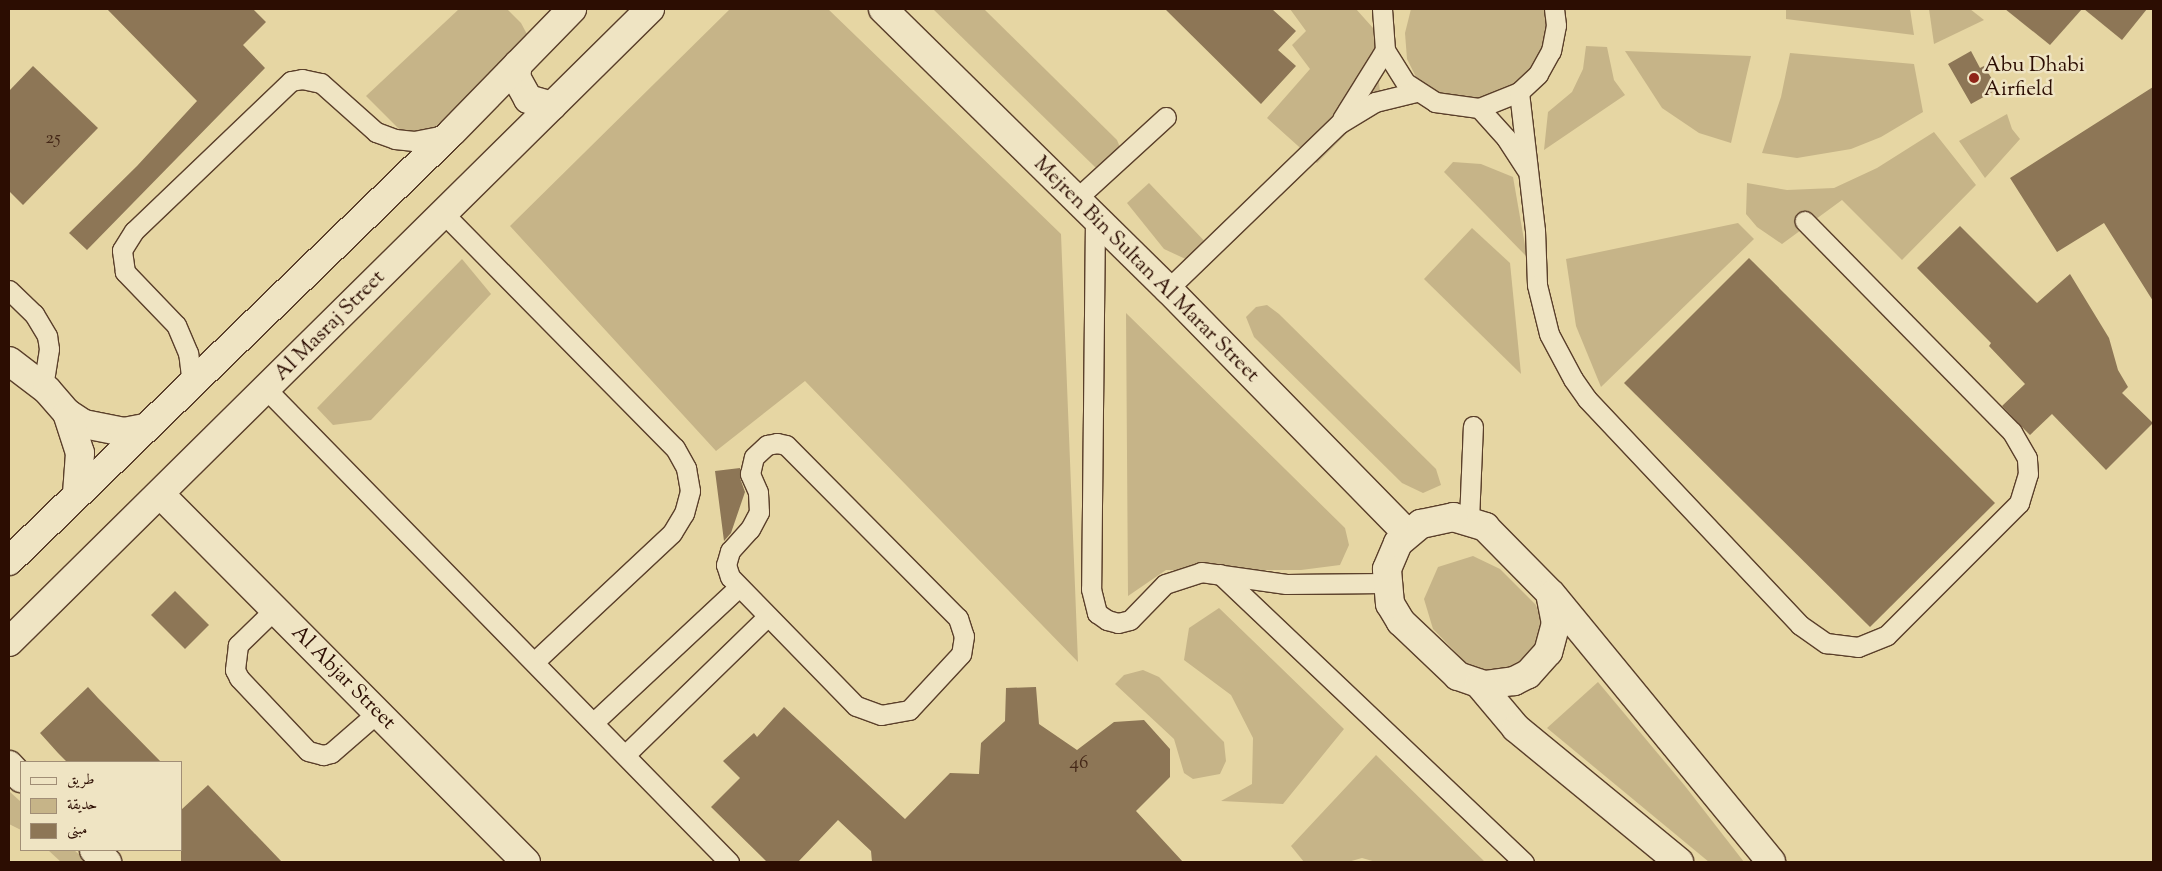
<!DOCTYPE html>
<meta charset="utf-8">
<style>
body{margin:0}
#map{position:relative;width:2162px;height:871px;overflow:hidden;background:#e6d6a3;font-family:"Sorts Mill Goudy",Amiri,serif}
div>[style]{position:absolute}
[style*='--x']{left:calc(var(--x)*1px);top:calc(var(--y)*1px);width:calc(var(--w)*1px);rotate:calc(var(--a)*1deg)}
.green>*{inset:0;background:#c6b488}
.building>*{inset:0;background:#8d7656}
.roads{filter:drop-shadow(1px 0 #5a3f2a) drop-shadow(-1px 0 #5a3f2a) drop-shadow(0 1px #5a3f2a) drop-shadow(0 -1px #5a3f2a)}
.lane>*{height:19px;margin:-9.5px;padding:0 9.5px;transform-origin:9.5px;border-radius:9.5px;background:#efe4c3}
.street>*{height:28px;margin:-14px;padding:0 14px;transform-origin:14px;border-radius:14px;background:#efe4c3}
.dots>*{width:14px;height:14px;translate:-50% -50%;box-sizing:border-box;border:2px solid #efe4c3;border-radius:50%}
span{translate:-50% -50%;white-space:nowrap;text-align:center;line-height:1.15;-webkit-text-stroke:5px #efe4c3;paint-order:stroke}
.number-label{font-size:19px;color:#442717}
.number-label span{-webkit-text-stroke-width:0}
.poi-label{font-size:21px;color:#2c0d02}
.left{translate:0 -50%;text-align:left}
.street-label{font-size:21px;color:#2c0d02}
.frame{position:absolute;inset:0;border:10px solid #2c0d02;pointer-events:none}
.legend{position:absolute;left:20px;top:761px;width:162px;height:90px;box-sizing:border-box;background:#efe4c3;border:1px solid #a18e76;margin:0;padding:6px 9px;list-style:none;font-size:15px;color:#2c0d02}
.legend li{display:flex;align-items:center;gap:10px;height:25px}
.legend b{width:25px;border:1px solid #a18e76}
</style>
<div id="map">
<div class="green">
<i style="clip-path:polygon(459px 9px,507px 9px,521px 23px,529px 38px,444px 137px,404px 134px,366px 96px)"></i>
<i style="clip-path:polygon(730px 9px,828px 9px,1061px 234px,1078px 662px,805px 381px,716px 451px,510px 226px)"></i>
<i style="clip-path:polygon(933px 9px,984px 9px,1117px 140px,1124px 157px,1117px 171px,1095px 167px)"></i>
<i style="clip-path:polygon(1290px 9px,1356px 9px,1373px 28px,1380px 92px,1350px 130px,1317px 163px,1267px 118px,1310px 69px,1292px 45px,1306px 31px)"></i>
<i style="clip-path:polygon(1411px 9px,1550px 9px,1545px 76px,1529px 95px,1508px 108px,1484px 113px,1459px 110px,1418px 81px,1407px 59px,1405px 33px)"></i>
<i style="clip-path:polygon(1786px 9px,1910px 9px,1914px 35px,1786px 19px)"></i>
<i style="clip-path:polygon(1929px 9px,1970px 9px,1984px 20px,1934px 44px)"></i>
<i style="clip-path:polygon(1586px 46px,1607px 47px,1614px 80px,1625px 95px,1544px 150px,1548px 112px,1572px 92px,1583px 69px)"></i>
<i style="clip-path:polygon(1625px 51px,1751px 56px,1731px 143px,1699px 133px,1662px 108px)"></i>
<i style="clip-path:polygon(1790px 53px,1914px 64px,1923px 112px,1881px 137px,1851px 149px,1797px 158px,1762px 153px,1781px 97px)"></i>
<i style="clip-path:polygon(2007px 114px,2012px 129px,2020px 139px,1985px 178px,1959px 141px)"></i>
<i style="clip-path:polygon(1934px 132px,1976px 185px,1902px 260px,1842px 200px,1782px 244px,1757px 227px,1746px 214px,1747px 183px,1787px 190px,1834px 188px,1877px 168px)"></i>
<i style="clip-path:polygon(1453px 162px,1481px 164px,1513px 177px,1527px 257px,1444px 172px)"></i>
<i style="clip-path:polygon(1149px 183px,1212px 249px,1192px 262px,1164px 249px,1127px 203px)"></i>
<i style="clip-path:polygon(1738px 223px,1754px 239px,1601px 387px,1576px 326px,1566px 259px)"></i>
<i style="clip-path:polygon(1472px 228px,1510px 263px,1521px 374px,1424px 279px)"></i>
<i style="clip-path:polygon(462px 259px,491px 294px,371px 420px,333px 425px,317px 408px)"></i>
<i style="clip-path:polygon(1267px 305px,1279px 314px,1436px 469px,1441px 485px,1423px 493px,1402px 483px,1254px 337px,1246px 317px,1256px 307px)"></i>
<i style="clip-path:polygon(1126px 313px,1345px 528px,1349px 545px,1340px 565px,1301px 570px,1166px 570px,1128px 596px)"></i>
<i style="clip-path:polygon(1473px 556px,1500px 569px,1536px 605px,1547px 639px,1537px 666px,1476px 673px,1433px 629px,1424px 599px,1438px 567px)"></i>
<i style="clip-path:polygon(1219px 608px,1344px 729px,1283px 804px,1221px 801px,1252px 784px,1253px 738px,1231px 695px,1184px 660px,1189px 628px)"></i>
<i style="clip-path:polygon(1143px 670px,1159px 677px,1224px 742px,1226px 761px,1220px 774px,1193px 779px,1184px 773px,1174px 739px,1115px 684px,1124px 675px)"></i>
<i style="clip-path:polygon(1598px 682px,1685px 786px,1744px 862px,1709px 862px,1547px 728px)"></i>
<i style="clip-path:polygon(1376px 755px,1485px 862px,1376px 862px,1362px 858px,1348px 862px,1304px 862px,1291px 846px)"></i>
<i style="clip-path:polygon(9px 791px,21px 802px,21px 830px,9px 824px)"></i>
<i style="clip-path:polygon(48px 850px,74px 850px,88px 862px,61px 862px)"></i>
</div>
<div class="building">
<i style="clip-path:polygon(107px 9px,253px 9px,266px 22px,243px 45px,265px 68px,87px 250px,69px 233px,137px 166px,197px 101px)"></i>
<i style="clip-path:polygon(1165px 9px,1272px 9px,1296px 31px,1278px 50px,1296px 66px,1261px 104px)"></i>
<i style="clip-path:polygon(2005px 9px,2082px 9px,2050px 45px)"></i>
<i style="clip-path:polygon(2084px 9px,2147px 9px,2122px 40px)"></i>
<i style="clip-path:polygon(1971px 51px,1980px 68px,1984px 66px,1998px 89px,1971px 104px,1948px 64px)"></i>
<i style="clip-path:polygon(33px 66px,98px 128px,23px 205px,9px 191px,9px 91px)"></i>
<i style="clip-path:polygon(2153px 87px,2153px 301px,2104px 223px,2057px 252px,2010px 178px)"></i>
<i style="clip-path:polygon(1960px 226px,2037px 303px,2070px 274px,2109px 338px,2118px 370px,2128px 387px,2122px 393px,2153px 423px,2106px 470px,2052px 414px,2030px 435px,2023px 428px,2002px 406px,2025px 384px,1989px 346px,1991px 343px,1917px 268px)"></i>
<i style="clip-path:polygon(1749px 258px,1995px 503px,1870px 627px,1624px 383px)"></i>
<i style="clip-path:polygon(740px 468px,740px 478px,745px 492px,731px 533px,724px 541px,715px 471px)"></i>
<i style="clip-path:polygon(175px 591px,209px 625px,185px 649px,151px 615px)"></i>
<i style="clip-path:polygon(88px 687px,98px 698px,161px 762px,67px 762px,58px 753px,40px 733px)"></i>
<i style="clip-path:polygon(1036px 687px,1039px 724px,1077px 750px,1114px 722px,1144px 720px,1170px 749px,1170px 777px,1136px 811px,1183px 862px,872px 862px,871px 851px,838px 820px,798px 862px,767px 862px,711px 807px,740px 778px,723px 761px,754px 733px,757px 737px,784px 707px,905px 819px,950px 773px,979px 774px,981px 743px,1005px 721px,1006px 688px)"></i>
<i style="clip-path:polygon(208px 785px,282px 862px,181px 862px,181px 810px)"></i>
</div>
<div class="roads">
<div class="lane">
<i style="--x:1382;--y:9;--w:41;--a:85.8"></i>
<i style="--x:1385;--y:50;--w:39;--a:58"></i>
<i style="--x:1406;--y:83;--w:35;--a:33"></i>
<i style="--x:1435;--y:102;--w:44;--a:7.8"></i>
<i style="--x:1479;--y:108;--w:43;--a:-21.8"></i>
<i style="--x:1519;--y:92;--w:26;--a:-43"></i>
<i style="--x:1538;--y:74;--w:26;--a:-61"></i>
<i style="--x:1551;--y:51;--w:26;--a:-79"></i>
<i style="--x:1556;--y:25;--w:16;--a:-97"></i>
<i style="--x:1519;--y:92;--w:139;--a:83.4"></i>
<i style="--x:1535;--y:230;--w:55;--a:87.9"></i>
<i style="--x:1537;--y:285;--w:50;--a:76.2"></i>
<i style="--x:1549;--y:334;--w:51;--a:61.9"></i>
<i style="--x:1573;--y:379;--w:24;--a:55"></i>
<i style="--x:1587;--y:399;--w:311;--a:46.7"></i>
<i style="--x:1800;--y:625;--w:32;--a:35"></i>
<i style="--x:1826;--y:643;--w:32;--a:7"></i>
<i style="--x:1858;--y:647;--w:31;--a:-22"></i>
<i style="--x:1887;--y:635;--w:187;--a:-45"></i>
<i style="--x:2019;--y:503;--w:30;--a:-73"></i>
<i style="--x:2028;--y:474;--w:16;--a:-94"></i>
<i style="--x:2027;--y:458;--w:30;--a:-120"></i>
<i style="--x:2012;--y:432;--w:296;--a:-134.5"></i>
<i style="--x:1479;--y:108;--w:40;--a:48"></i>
<i style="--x:1506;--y:138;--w:37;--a:57"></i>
<i style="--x:1342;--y:119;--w:81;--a:-58.1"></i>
<i style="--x:1075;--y:200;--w:123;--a:-42.4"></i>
<i style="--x:443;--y:213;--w:330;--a:45.4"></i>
<i style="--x:675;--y:448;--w:23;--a:61"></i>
<i style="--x:686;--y:468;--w:23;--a:80"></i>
<i style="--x:690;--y:491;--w:23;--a:105"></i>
<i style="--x:684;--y:513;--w:23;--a:121"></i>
<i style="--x:672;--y:533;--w:187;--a:136.9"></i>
<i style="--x:1095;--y:219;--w:370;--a:90.6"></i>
<i style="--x:1091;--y:589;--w:25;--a:76"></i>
<i style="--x:1097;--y:613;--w:12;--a:35"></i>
<i style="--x:1107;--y:620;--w:11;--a:15"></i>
<i style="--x:1118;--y:623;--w:12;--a:-14"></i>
<i style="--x:1130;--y:620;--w:50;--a:-45.8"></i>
<i style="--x:1165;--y:584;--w:38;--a:-18"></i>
<i style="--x:1201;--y:572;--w:86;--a:8"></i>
<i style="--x:1286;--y:584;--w:100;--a:-0.6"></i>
<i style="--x:1168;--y:289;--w:238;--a:-44"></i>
<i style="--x:1339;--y:124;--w:42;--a:-31.4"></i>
<i style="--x:1375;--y:102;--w:42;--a:-13.7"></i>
<i style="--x:9;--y:290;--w:35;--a:44"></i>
<i style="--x:34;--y:314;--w:26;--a:59"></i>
<i style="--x:47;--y:336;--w:13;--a:81"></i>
<i style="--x:49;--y:349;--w:38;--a:99"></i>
<i style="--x:192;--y:384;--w:31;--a:-97"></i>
<i style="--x:188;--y:353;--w:30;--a:-113"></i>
<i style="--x:176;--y:325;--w:74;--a:-133.9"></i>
<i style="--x:125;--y:272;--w:22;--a:-98"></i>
<i style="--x:122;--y:250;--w:22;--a:-58"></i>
<i style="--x:134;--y:231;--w:217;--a:-43.7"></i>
<i style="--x:291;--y:81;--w:11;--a:-10"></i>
<i style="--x:302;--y:79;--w:19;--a:12"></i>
<i style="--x:321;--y:83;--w:74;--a:41.7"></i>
<i style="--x:376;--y:132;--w:20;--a:20"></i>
<i style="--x:395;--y:139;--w:19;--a:6"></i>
<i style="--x:414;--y:141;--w:36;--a:-11"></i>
<i style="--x:266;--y:389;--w:662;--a:45.61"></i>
<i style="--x:777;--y:443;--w:9;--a:13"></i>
<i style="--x:786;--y:445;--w:244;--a:45.2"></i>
<i style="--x:958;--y:618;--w:19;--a:72"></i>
<i style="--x:964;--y:636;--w:18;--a:99"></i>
<i style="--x:961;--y:654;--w:76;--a:132.9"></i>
<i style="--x:909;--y:710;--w:28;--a:170"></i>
<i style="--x:881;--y:715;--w:27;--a:-160"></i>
<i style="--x:856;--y:706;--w:180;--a:-134.3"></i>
<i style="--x:730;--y:577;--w:13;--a:-108"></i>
<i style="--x:726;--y:565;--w:15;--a:-74"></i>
<i style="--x:730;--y:551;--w:30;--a:-48"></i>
<i style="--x:750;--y:529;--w:19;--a:-62"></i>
<i style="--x:759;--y:512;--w:20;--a:-93"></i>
<i style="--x:758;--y:492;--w:20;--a:-114"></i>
<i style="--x:750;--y:474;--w:17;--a:-77"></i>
<i style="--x:754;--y:457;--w:18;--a:-43"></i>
<i style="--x:767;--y:445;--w:10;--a:-11"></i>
<i style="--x:1469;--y:520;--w:94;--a:-87.6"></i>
<i style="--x:1220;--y:574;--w:419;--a:43.5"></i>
<i style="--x:275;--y:609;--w:52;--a:135.8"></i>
<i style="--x:238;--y:645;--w:25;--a:97"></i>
<i style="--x:235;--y:670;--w:9;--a:63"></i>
<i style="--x:239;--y:678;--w:100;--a:46.6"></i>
<i style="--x:308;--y:751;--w:16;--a:15"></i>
<i style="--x:323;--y:755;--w:8;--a:-14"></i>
<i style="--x:331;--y:753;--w:61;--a:-41"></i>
<i style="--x:594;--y:722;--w:198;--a:-43"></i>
<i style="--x:625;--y:755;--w:199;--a:-44.2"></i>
</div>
<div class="street">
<i style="--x:883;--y:9;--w:400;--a:44.5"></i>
<i style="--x:1168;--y:289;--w:342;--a:45.6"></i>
<i style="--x:518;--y:64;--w:13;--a:99"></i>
<i style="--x:516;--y:77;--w:25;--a:61"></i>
<i style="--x:528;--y:99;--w:25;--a:16"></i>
<i style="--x:9;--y:361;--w:48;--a:37.3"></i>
<i style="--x:47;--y:390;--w:30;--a:49"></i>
<i style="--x:67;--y:413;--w:20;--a:33"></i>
<i style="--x:84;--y:424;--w:41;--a:11.3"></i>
<i style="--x:124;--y:432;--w:21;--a:-11"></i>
<i style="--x:67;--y:413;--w:42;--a:72"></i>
<i style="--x:80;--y:453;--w:41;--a:94.2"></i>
<i style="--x:160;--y:494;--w:519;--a:45.16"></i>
<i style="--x:1453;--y:517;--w:34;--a:17"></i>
<i style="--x:1485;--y:527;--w:93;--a:45.4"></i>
<i style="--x:1550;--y:593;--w:31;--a:79"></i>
<i style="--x:1556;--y:623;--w:30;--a:105"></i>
<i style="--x:1548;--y:652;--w:30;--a:132"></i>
<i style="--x:1528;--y:674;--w:16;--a:153"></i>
<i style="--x:1514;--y:681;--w:30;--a:172"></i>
<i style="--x:1484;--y:685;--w:28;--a:-161"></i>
<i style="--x:1458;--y:676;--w:79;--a:-136.5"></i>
<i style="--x:1401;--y:622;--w:21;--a:-121"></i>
<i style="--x:1390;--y:604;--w:35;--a:-95"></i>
<i style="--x:1387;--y:569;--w:28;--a:-67"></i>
<i style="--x:1398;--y:543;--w:30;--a:-40"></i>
<i style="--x:1421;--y:524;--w:33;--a:-12"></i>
<i style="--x:9;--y:561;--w:617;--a:-44.08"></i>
<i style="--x:452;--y:132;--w:172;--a:-45.7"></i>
<i style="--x:1552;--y:595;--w:345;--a:50.6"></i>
<i style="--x:9;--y:642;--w:901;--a:-44.64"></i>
<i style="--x:1479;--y:684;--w:57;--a:49.9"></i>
<i style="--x:1516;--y:728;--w:211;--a:39.4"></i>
<i style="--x:9;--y:765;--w:18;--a:47"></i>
<i style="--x:94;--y:850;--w:18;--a:43"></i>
</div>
</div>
<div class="dots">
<i style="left:1974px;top:78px;background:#8f2418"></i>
</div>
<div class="number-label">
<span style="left:53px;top:139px">25</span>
<span style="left:1079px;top:764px">46</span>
</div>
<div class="poi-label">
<span class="left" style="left:1984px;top:78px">Abu Dhabi<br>Airfield</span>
</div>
<div class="street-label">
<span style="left:1146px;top:270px;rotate:45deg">Mejren Bin Sultan Al Marar Street</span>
<span style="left:330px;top:326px;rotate:-45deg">Al Masraj Street</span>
<span style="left:343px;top:678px;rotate:45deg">Al Abjar Street</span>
</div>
<div class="frame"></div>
<ul class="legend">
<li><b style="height:6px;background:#efe4c3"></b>طريق</li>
<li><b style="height:14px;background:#c6b488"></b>حديقة</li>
<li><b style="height:14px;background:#8d7656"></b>مبنى</li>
</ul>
</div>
